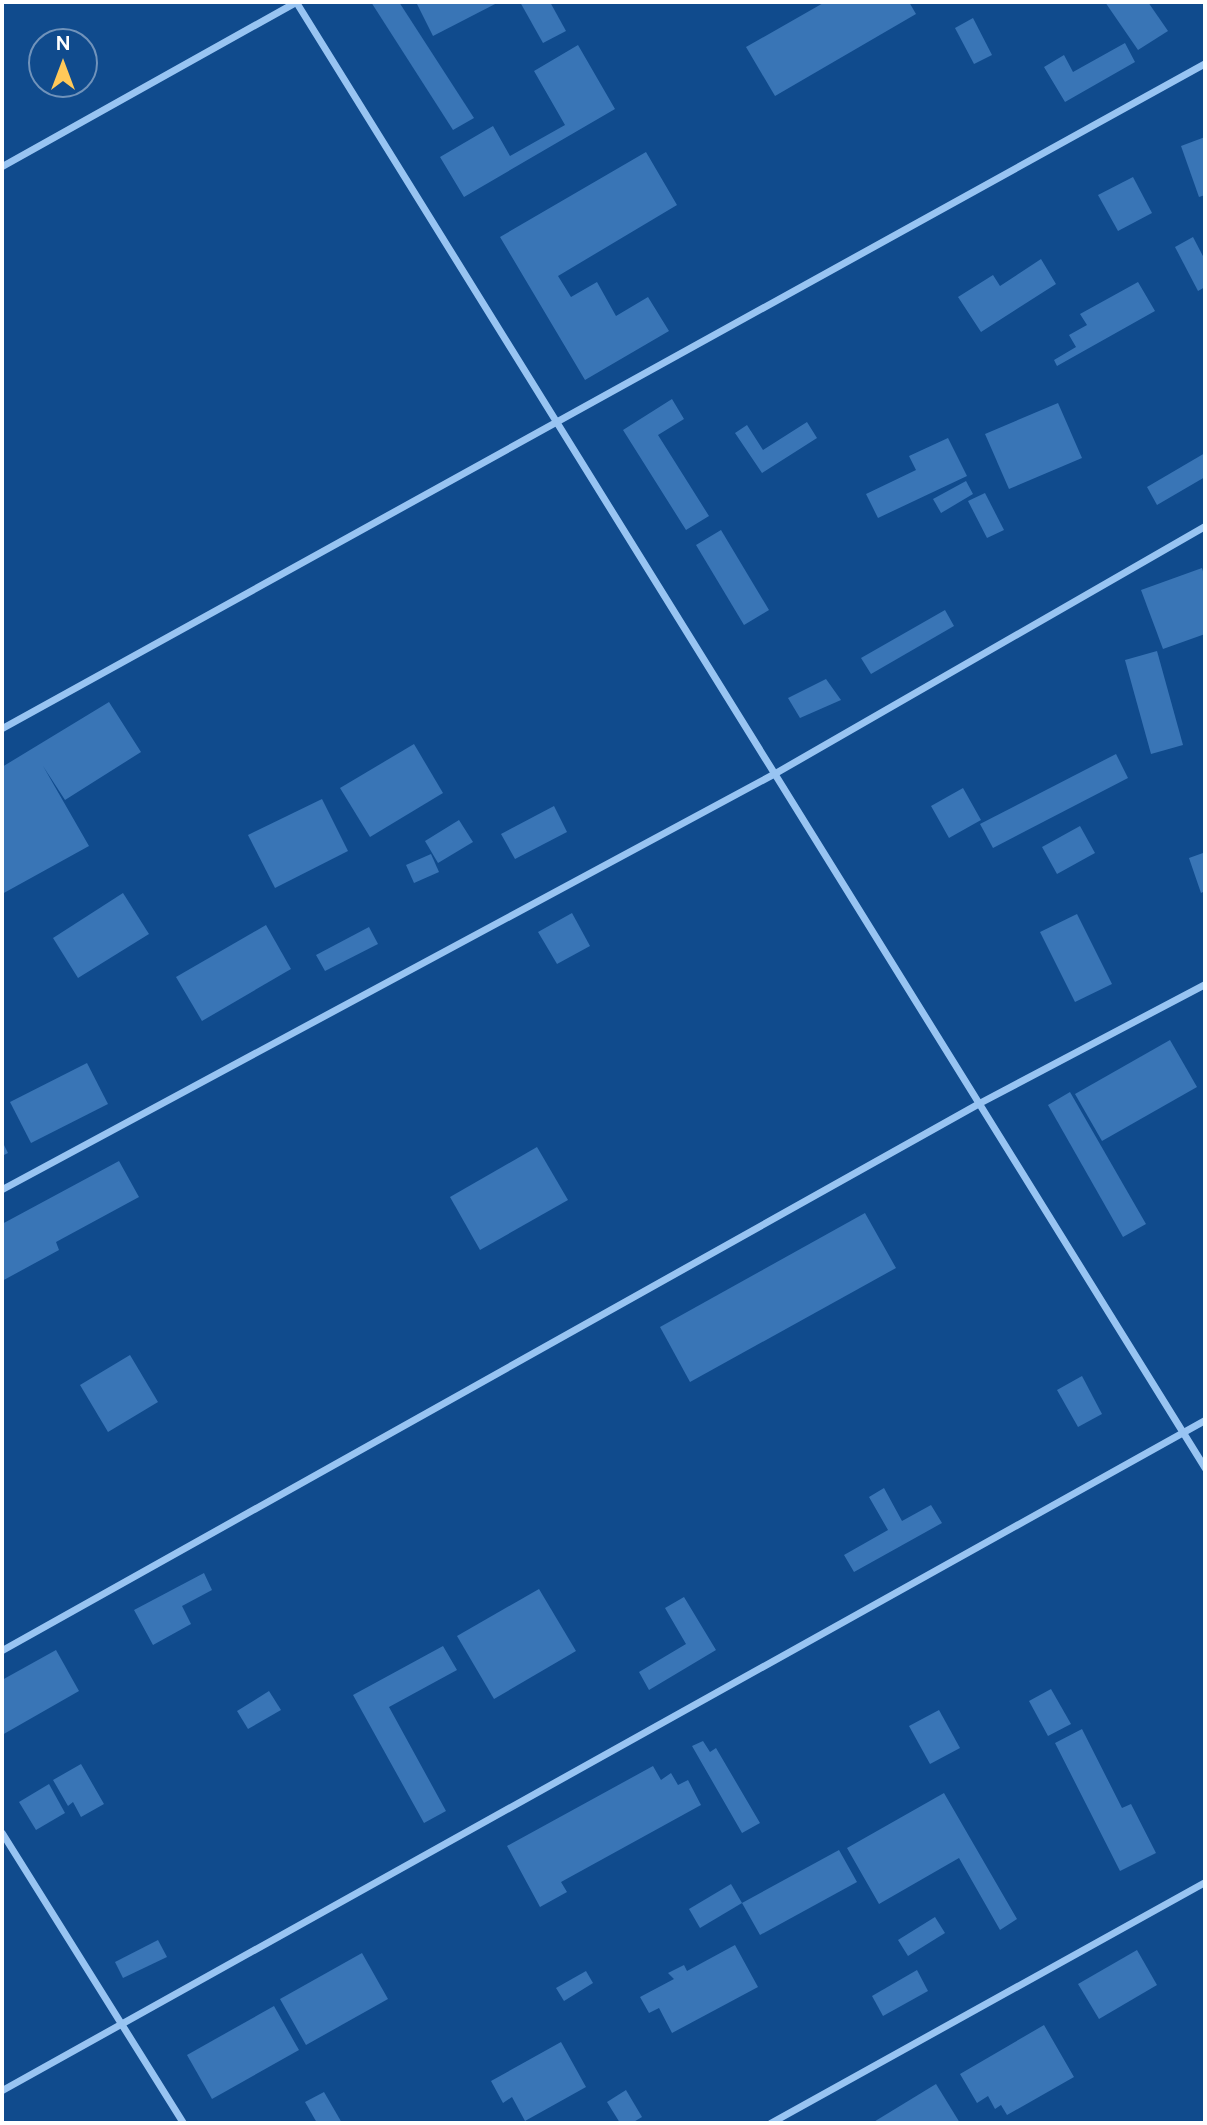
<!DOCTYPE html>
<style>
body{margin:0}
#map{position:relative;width:1207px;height:2125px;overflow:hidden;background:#104b8d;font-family:Figtree,sans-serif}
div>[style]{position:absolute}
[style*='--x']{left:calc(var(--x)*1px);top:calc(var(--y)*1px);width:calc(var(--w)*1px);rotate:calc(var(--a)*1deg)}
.building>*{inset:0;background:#3975b6}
.street>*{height:7px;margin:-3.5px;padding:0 3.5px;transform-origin:3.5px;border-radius:3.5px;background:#98c4f2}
span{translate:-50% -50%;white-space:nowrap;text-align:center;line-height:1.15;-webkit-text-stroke:5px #104b8d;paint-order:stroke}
.frame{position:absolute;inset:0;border:4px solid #fff;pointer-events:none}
.north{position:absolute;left:28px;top:28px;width:70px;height:70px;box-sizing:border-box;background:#104b8d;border:2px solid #7093bb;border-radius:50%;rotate:0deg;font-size:19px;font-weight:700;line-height:28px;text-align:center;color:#fff}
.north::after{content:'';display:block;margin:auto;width:24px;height:32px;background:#ffc959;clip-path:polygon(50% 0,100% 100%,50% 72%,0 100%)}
</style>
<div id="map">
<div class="building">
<i style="clip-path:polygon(371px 2px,399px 2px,474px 118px,453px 130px)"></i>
<i style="clip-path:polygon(416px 2px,499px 2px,433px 36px)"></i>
<i style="clip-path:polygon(520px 2px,550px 2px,566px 31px,543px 43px)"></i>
<i style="clip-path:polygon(825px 2px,909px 2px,916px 14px,775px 96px,746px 47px)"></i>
<i style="clip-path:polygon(1105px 2px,1148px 2px,1168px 31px,1138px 50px)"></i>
<i style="clip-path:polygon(973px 18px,992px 55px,974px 64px,955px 28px)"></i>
<i style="clip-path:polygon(1125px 43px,1135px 62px,1065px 102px,1044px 67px,1064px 55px,1073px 72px)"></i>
<i style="clip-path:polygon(578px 45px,615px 109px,464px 197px,440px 157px,493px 126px,510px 156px,565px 125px,534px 71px)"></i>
<i style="clip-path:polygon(1205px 137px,1205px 195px,1199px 197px,1181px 146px)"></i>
<i style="clip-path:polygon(646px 152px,677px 205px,558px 276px,571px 297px,597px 282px,616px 316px,648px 297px,669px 331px,585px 380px,500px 237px)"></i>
<i style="clip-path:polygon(1133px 177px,1152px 213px,1118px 231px,1098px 195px)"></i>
<i style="clip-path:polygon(1193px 237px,1205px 260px,1205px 287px,1198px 291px,1175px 247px)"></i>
<i style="clip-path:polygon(1041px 259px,1056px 284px,981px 332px,958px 297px,993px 275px,1000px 286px)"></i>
<i style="clip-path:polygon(1138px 282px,1155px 311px,1057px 366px,1054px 360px,1076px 347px,1069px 335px,1087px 325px,1080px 314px)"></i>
<i style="clip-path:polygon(672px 399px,684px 419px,658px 435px,709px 516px,686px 530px,623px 430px)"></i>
<i style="clip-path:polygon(1058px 403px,1082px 458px,1009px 489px,985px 434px)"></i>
<i style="clip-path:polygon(807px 422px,817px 438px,762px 473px,735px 433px,747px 425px,763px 450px)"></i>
<i style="clip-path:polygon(948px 438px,967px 476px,878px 518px,866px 494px,916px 470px,909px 456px)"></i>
<i style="clip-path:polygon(1205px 453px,1205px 477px,1157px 505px,1147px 487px)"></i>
<i style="clip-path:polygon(966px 481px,973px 494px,941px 513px,933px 499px)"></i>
<i style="clip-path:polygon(985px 493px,1004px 530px,987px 538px,968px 501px)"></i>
<i style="clip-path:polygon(721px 530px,769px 610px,744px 625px,696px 545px)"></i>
<i style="clip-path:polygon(1202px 568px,1205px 578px,1205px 634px,1163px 649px,1141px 590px)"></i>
<i style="clip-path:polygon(945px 610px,954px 626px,871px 674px,861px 658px)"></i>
<i style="clip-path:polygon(1157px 651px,1183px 745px,1151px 754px,1125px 660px)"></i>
<i style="clip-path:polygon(826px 679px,841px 700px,800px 718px,788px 698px)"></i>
<i style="clip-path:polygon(109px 702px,141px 752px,65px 800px,43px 766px,89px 846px,2px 894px,2px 767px)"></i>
<i style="clip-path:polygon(414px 744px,443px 793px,370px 837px,340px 788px)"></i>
<i style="clip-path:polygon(1116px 754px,1128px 778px,993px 848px,980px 824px)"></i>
<i style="clip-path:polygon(963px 788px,981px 820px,949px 838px,931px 806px)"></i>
<i style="clip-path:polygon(322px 799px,348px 851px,275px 888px,248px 835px)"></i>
<i style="clip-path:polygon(554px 806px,567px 832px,515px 859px,501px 834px)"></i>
<i style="clip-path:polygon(459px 820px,473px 842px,438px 863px,425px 841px)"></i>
<i style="clip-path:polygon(1080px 826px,1095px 853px,1057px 874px,1042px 847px)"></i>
<i style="clip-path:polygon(1203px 853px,1205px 891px,1201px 893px,1189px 858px)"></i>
<i style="clip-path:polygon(431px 854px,439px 872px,414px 883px,406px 865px)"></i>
<i style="clip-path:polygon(123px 893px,149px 934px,78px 978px,53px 938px)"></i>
<i style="clip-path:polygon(572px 913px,590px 946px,557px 964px,538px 932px)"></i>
<i style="clip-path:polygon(1077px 914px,1112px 984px,1075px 1002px,1040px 932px)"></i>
<i style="clip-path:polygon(266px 925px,291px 969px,202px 1021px,176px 977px)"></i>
<i style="clip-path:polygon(369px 927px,378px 944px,325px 971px,316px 955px)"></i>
<i style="clip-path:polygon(1170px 1040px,1197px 1087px,1102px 1141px,1075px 1094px)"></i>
<i style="clip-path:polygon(87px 1063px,108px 1104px,31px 1143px,10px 1102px)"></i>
<i style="clip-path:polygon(1070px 1092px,1146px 1224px,1123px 1237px,1048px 1105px)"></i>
<i style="clip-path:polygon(2px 1141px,8px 1153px,2px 1156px)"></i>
<i style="clip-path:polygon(537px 1147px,568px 1200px,480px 1250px,450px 1197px)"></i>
<i style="clip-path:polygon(119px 1161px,139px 1197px,56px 1242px,59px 1250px,2px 1281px,2px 1224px)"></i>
<i style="clip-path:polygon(865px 1213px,896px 1268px,690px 1382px,660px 1327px)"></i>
<i style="clip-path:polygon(130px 1355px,158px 1402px,108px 1432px,80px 1385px)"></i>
<i style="clip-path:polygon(1082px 1376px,1102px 1414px,1078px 1427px,1057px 1390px)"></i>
<i style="clip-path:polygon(884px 1488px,902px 1521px,931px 1505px,942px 1523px,854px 1572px,844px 1555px,888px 1530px,869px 1497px)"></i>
<i style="clip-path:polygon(204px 1573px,212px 1590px,182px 1606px,191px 1624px,153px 1645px,134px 1610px)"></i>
<i style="clip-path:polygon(539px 1589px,576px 1651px,494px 1699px,457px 1636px)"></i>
<i style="clip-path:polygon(684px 1597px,716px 1650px,649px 1690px,639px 1672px,686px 1644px,665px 1608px)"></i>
<i style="clip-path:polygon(443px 1646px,457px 1670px,389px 1707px,446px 1811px,424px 1823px,353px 1695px)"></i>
<i style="clip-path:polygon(56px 1650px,79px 1691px,2px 1735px,2px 1680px)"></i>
<i style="clip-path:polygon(1051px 1689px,1071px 1724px,1048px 1736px,1029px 1701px)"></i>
<i style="clip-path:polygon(269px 1691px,281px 1710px,248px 1729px,237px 1711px)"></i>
<i style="clip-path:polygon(939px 1710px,960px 1748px,930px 1764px,909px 1726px)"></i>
<i style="clip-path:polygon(1082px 1729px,1122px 1808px,1131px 1804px,1156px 1853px,1120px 1871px,1055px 1743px)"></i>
<i style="clip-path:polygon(703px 1741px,710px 1752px,716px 1748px,760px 1823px,742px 1833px,692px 1746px)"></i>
<i style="clip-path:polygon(81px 1764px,104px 1804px,81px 1817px,73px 1802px,68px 1806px,53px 1780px)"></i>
<i style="clip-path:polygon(653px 1766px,661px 1780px,671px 1773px,678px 1785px,688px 1780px,701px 1805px,561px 1882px,567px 1892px,540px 1907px,507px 1846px)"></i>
<i style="clip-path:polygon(49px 1784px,65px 1813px,36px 1830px,19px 1802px)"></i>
<i style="clip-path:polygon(944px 1793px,1017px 1919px,1000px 1930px,959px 1858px,879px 1904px,847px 1848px)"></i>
<i style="clip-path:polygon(839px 1850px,857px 1882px,760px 1935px,742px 1903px)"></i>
<i style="clip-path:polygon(731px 1884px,742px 1903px,700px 1928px,689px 1909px)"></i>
<i style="clip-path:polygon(935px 1917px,945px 1933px,908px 1956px,898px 1940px)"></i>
<i style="clip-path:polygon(158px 1940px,167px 1957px,123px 1978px,115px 1962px)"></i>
<i style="clip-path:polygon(735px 1945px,758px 1987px,672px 2033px,659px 2008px,649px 2013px,640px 1997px,674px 1979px,668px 1973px,684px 1965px,687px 1971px)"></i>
<i style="clip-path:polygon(1137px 1950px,1157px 1985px,1099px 2019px,1078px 1984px)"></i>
<i style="clip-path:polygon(362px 1953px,388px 1999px,306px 2045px,280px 1999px)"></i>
<i style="clip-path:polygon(917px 1970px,928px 1991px,883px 2016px,872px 1996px)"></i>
<i style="clip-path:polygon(586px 1971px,593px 1983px,564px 2001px,556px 1988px)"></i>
<i style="clip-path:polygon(274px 2006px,299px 2050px,212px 2099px,187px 2055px)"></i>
<i style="clip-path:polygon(1044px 2025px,1074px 2077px,1007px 2115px,1001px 2105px,995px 2109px,988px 2096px,977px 2103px,960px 2074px)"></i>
<i style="clip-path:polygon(561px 2042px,586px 2087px,525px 2121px,512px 2097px,503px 2103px,491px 2081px)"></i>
<i style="clip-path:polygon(936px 2084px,960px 2123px,872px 2123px)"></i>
<i style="clip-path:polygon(626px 2090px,642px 2117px,632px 2123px,620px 2123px,607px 2102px)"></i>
<i style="clip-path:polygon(324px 2092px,342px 2123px,317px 2123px,305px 2102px)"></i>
</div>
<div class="street">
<i style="--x:296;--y:2;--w:1725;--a:58.2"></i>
<i style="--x:2;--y:166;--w:337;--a:-29.2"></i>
<i style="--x:2;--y:728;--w:1375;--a:-28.93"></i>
<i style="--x:2;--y:1189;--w:878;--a:-28.29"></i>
<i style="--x:775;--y:773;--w:496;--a:-29.9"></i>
<i style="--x:2;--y:1650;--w:1120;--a:-29.24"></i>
<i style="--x:979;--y:1103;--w:255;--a:-27.8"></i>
<i style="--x:2;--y:1833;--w:342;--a:58"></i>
<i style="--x:2;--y:2090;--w:1377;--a:-29.12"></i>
<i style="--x:770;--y:2123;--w:497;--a:-29"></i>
</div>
<div class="frame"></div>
<div class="north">N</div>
</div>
